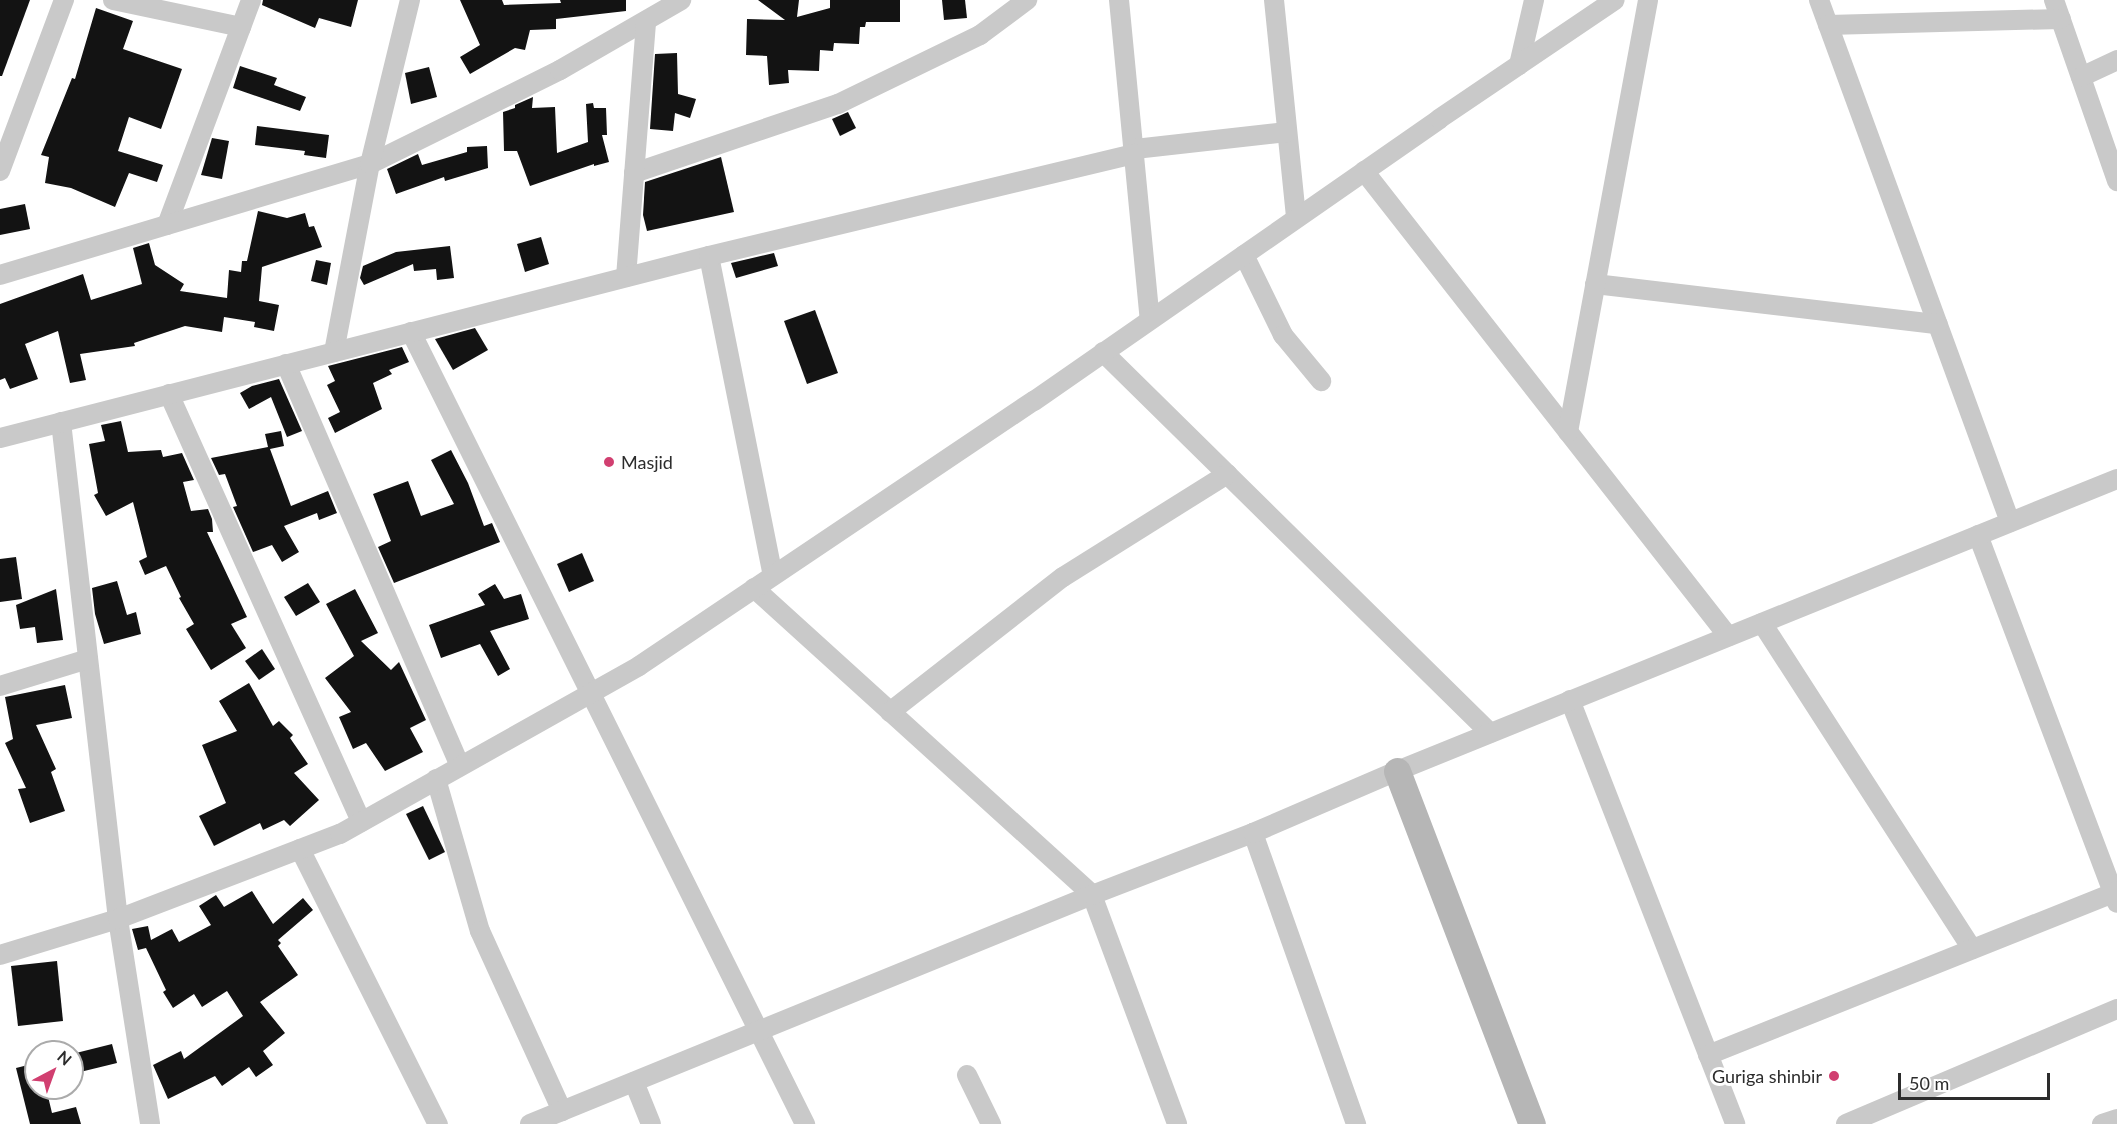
<!DOCTYPE html>
<style>
body{margin:0}
#map{position:relative;width:2117px;height:1124px;overflow:hidden;background:#fff;font-family:Lato,sans-serif}
div>[style]{position:absolute}
[style*='--x']{left:calc(var(--x)*1px);top:calc(var(--y)*1px);width:calc(var(--w)*1px);rotate:calc(var(--a)*1deg)}
.building>*{inset:0;background:#131313}
.street>*{height:20px;margin:-10px;padding:0 10px;transform-origin:10px;border-radius:10px;background:#c9c9c9}
.secondary>*{height:27px;margin:-13.5px;padding:0 13.5px;transform-origin:13.5px;border-radius:13.5px;background:#b6b6b6}
.dots>*{width:16px;height:16px;translate:-50% -50%;box-sizing:border-box;border:3px solid #fff;border-radius:50%}
span{translate:-50% -50%;white-space:nowrap;text-align:center;line-height:1.15;-webkit-text-stroke:6px #fff;paint-order:stroke}
.poi-label{font-size:18px;color:#2c2c2c}
.left{translate:0 -50%;text-align:left}
.right{translate:-100% -50%;text-align:right}
.north{position:absolute;left:24px;top:1040px;width:60px;height:60px;box-sizing:border-box;background:#fff;border:2px solid #ababab;border-radius:50%;rotate:41deg;font-size:16px;font-weight:700;line-height:24px;text-align:center;color:#2c2c2c}
.north::after{content:'';display:block;margin:auto;width:21px;height:27px;background:#d13f70;clip-path:polygon(50% 0,100% 100%,50% 72%,0 100%)}
.scale{position:absolute;left:1898px;top:1073px;width:152px;height:27px;box-sizing:border-box;border:3px solid #2c2c2c;border-top:0;padding-left:8px;font-size:18px;line-height:21px;white-space:nowrap;color:#2c2c2c;-webkit-text-stroke:4px #fff;paint-order:stroke}
</style>
<div id="map">
<div class="building">
<i style="clip-path:polygon(0 0,30px 0,2px 76px,0 76px)"></i>
<i style="clip-path:polygon(263px 0,358px 0,351px 27px,319px 18px,315px 28px,262px 5px)"></i>
<i style="clip-path:polygon(460px 0,502px 0,504px 5px,561px 3px,560px 0,626px 0,626px 11px,556px 19px,556px 29px,530px 30px,525px 50px,515px 48px,470px 74px,460px 57px,480px 45px)"></i>
<i style="clip-path:polygon(758px 0,799px 0,797px 17px,830px 8px,830px 0,900px 0,900px 22px,866px 22px,865px 27px,860px 27px,859px 44px,834px 43px,833px 51px,820px 50px,819px 71px,788px 70px,789px 83px,769px 85px,767px 56px,746px 55px,747px 19px,785px 20px)"></i>
<i style="clip-path:polygon(942px 0,965px 0,967px 18px,944px 20px)"></i>
<i style="clip-path:polygon(96px 8px,133px 21px,123px 49px,182px 69px,161px 129px,129px 117px,118px 151px,163px 165px,157px 182px,129px 173px,115px 207px,71px 188px,45px 183px,49px 157px,41px 155px,72px 78px,75px 79px)"></i>
<i style="clip-path:polygon(677px 53px,678px 94px,696px 99px,690px 118px,675px 113px,673px 131px,650px 129px,655px 54px)"></i>
<i style="clip-path:polygon(240px 66px,277px 78px,274px 85px,306px 97px,300px 111px,233px 88px)"></i>
<i style="clip-path:polygon(429px 67px,437px 97px,411px 104px,405px 73px)"></i>
<i style="clip-path:polygon(533px 97px,532px 108px,555px 107px,557px 153px,588px 142px,586px 104px,593px 103px,594px 108px,606px 108px,607px 135px,602px 135px,609px 162px,594px 166px,594px 164px,530px 186px,517px 151px,504px 151px,503px 112px,515px 108px,515px 105px)"></i>
<i style="clip-path:polygon(848px 112px,856px 128px,840px 136px,832px 119px)"></i>
<i style="clip-path:polygon(257px 126px,329px 135px,326px 158px,304px 155px,305px 151px,255px 145px)"></i>
<i style="clip-path:polygon(212px 138px,229px 141px,222px 179px,201px 175px)"></i>
<i style="clip-path:polygon(487px 146px,488px 168px,445px 181px,444px 177px,396px 194px,387px 169px,418px 154px,422px 165px,467px 152px,467px 147px)"></i>
<i style="clip-path:polygon(721px 157px,734px 212px,647px 231px,643px 215px,645px 182px)"></i>
<i style="clip-path:polygon(25px 204px,30px 229px,0 235px,0 209px)"></i>
<i style="clip-path:polygon(258px 211px,287px 218px,305px 213px,309px 227px,314px 226px,322px 247px,262px 267px,259px 301px,279px 305px,274px 331px,254px 327px,255px 322px,224px 317px,222px 332px,185px 326px,134px 343px,135px 346px,80px 354px,86px 380px,70px 383px,58px 331px,25px 344px,38px 379px,10px 389px,5px 378px,0 380px,0 304px,83px 274px,91px 300px,142px 284px,133px 248px,149px 243px,155px 265px,184px 284px,180px 291px,227px 298px,229px 270px,241px 272px,242px 261px,247px 261px)"></i>
<i style="clip-path:polygon(541px 237px,549px 264px,525px 272px,517px 244px)"></i>
<i style="clip-path:polygon(450px 246px,454px 278px,437px 280px,436px 269px,414px 271px,413px 264px,364px 285px,360px 278px,363px 266px,396px 252px)"></i>
<i style="clip-path:polygon(774px 253px,778px 266px,736px 278px,731px 263px)"></i>
<i style="clip-path:polygon(316px 260px,331px 263px,327px 285px,311px 281px)"></i>
<i style="clip-path:polygon(815px 310px,838px 373px,807px 384px,784px 321px)"></i>
<i style="clip-path:polygon(475px 328px,488px 350px,453px 370px,435px 339px)"></i>
<i style="clip-path:polygon(402px 347px,409px 362px,389px 370px,392px 374px,373px 383px,382px 409px,335px 433px,328px 418px,340px 412px,327px 385px,335px 381px,328px 366px)"></i>
<i style="clip-path:polygon(279px 379px,302px 431px,287px 437px,271px 397px,249px 409px,240px 393px,252px 386px)"></i>
<i style="clip-path:polygon(121px 421px,128px 452px,161px 450px,163px 457px,182px 453px,194px 480px,183px 482px,191px 511px,208px 509px,212px 519px,213px 532px,207px 532px,247px 617px,231px 624px,246px 648px,211px 670px,186px 629px,194px 624px,179px 598px,181px 597px,166px 566px,145px 575px,139px 561px,147px 557px,133px 502px,106px 516px,94px 495px,98px 493px,89px 444px,105px 441px,101px 425px)"></i>
<i style="clip-path:polygon(281px 431px,284px 446px,270px 449px,291px 506px,328px 491px,337px 513px,319px 520px,317px 513px,284px 526px,299px 552px,282px 562px,272px 545px,253px 552px,233px 507px,237px 506px,225px 474px,219px 475px,211px 458px,268px 447px,265px 434px)"></i>
<i style="clip-path:polygon(451px 450px,468px 483px,484px 526px,492px 523px,500px 542px,394px 583px,378px 547px,391px 541px,373px 494px,408px 481px,421px 516px,454px 504px,431px 460px)"></i>
<i style="clip-path:polygon(582px 553px,594px 581px,569px 592px,557px 564px)"></i>
<i style="clip-path:polygon(16px 557px,22px 599px,0 602px,0 559px)"></i>
<i style="clip-path:polygon(117px 581px,127px 615px,136px 612px,141px 634px,104px 644px,95px 614px,92px 588px)"></i>
<i style="clip-path:polygon(308px 583px,320px 602px,296px 616px,284px 597px)"></i>
<i style="clip-path:polygon(495px 584px,504px 599px,521px 594px,529px 619px,490px 631px,510px 669px,498px 676px,480px 644px,441px 658px,429px 625px,485px 605px,478px 594px)"></i>
<i style="clip-path:polygon(56px 589px,63px 640px,37px 643px,35px 627px,20px 629px,16px 605px)"></i>
<i style="clip-path:polygon(355px 589px,378px 633px,361px 641px,391px 670px,399px 662px,426px 720px,410px 728px,423px 752px,385px 771px,366px 743px,353px 749px,339px 717px,351px 712px,325px 678px,354px 656px,326px 604px)"></i>
<i style="clip-path:polygon(262px 649px,275px 669px,259px 680px,245px 661px)"></i>
<i style="clip-path:polygon(249px 683px,273px 726px,279px 721px,293px 735px,290px 738px,308px 764px,294px 773px,319px 800px,290px 826px,284px 820px,263px 830px,260px 823px,214px 846px,199px 816px,226px 803px,202px 745px,237px 731px,219px 701px)"></i>
<i style="clip-path:polygon(65px 685px,72px 718px,36px 725px,56px 769px,51px 772px,65px 811px,30px 823px,18px 789px,26px 788px,5px 743px,13px 739px,5px 697px)"></i>
<i style="clip-path:polygon(423px 806px,445px 852px,429px 860px,406px 814px)"></i>
<i style="clip-path:polygon(252px 891px,273px 924px,303px 898px,313px 910px,278px 940px,281px 943px,278px 946px,298px 975px,260px 1002px,285px 1033px,263px 1051px,273px 1065px,256px 1077px,249px 1067px,222px 1086px,215px 1076px,168px 1099px,153px 1065px,181px 1051px,184px 1059px,243px 1016px,227px 991px,202px 1007px,194px 994px,173px 1008px,163px 992px,166px 990px,146px 948px,138px 950px,132px 929px,148px 926px,151px 940px,172px 929px,179px 942px,211px 925px,199px 906px,216px 895px,224px 907px)"></i>
<i style="clip-path:polygon(57px 961px,63px 1021px,18px 1026px,11px 966px)"></i>
<i style="clip-path:polygon(112px 1044px,117px 1063px,72px 1074px,72px 1054px)"></i>
<i style="clip-path:polygon(36px 1063px,36px 1088px,46px 1088px,52px 1113px,76px 1107px,81px 1124px,30px 1124px,16px 1068px)"></i>
</div>
<div class="street">
<i style="--x:113;--y:0;--w:131;--a:11.9"></i>
<i style="--x:1119;--y:0;--w:321;--a:84.5"></i>
<i style="--x:1274;--y:0;--w:219;--a:84.2"></i>
<i style="--x:1819;--y:0;--w:556;--a:69.9"></i>
<i style="--x:2054;--y:0;--w:192;--a:70.8"></i>
<i style="--x:1828;--y:25;--w:233;--a:-1.5"></i>
<i style="--x:1519;--y:65;--w:67;--a:-77"></i>
<i style="--x:2081;--y:77;--w:40;--a:-25"></i>
<i style="--x:1135;--y:149;--w:153;--a:-6.4"></i>
<i style="--x:0;--y:171;--w:183;--a:-69.5"></i>
<i style="--x:1364;--y:171;--w:591;--a:51.95"></i>
<i style="--x:634;--y:173;--w:215;--a:-18.7"></i>
<i style="--x:838;--y:104;--w:158;--a:-25.9"></i>
<i style="--x:980;--y:35;--w:59;--a:-36.7"></i>
<i style="--x:167;--y:225;--w:240;--a:-69.5"></i>
<i style="--x:1244;--y:255;--w:89;--a:64"></i>
<i style="--x:1283;--y:335;--w:60;--a:50.4"></i>
<i style="--x:709;--y:256;--w:325;--a:78.7"></i>
<i style="--x:0;--y:275;--w:386;--a:-16.7"></i>
<i style="--x:370;--y:164;--w:212;--a:-26.3"></i>
<i style="--x:560;--y:70;--w:140;--a:-30"></i>
<i style="--x:626;--y:277;--w:257;--a:-85.5"></i>
<i style="--x:1595;--y:284;--w:345;--a:6.7"></i>
<i style="--x:411;--y:332;--w:885;--a:63.55"></i>
<i style="--x:334;--y:352;--w:191;--a:-79.2"></i>
<i style="--x:370;--y:164;--w:169;--a:-76.3"></i>
<i style="--x:1103;--y:352;--w:543;--a:44.55"></i>
<i style="--x:286;--y:364;--w:438;--a:66.6"></i>
<i style="--x:169;--y:394;--w:469;--a:65.8"></i>
<i style="--x:61;--y:422;--w:500;--a:83.46"></i>
<i style="--x:118;--y:919;--w:207;--a:81.1"></i>
<i style="--x:1568;--y:432;--w:439;--a:-79.5"></i>
<i style="--x:0;--y:438;--w:732;--a:-14.4"></i>
<i style="--x:709;--y:256;--w:438;--a:-13.5"></i>
<i style="--x:1978;--y:535;--w:393;--a:69.3"></i>
<i style="--x:754;--y:588;--w:457;--a:42.2"></i>
<i style="--x:1092;--y:895;--w:244;--a:69.6"></i>
<i style="--x:1762;--y:623;--w:388;--a:57.2"></i>
<i style="--x:0;--y:686;--w:92;--a:-17.1"></i>
<i style="--x:1570;--y:700;--w:455;--a:68.7"></i>
<i style="--x:890;--y:712;--w:219;--a:-38"></i>
<i style="--x:1063;--y:577;--w:194;--a:-32.1"></i>
<i style="--x:436;--y:779;--w:158;--a:73.9"></i>
<i style="--x:480;--y:931;--w:198;--a:65.5"></i>
<i style="--x:1253;--y:833;--w:309;--a:70.5"></i>
<i style="--x:300;--y:849;--w:308;--a:63.4"></i>
<i style="--x:0;--y:955;--w:123;--a:-17"></i>
<i style="--x:118;--y:919;--w:238;--a:-21"></i>
<i style="--x:340;--y:834;--w:343;--a:-29.3"></i>
<i style="--x:639;--y:666;--w:476;--a:-33.9"></i>
<i style="--x:1034;--y:401;--w:494;--a:-34.8"></i>
<i style="--x:1439;--y:119;--w:212;--a:-34.1"></i>
<i style="--x:1708;--y:1055;--w:441;--a:-21.8"></i>
<i style="--x:967;--y:1075;--w:55;--a:63.9"></i>
<i style="--x:634;--y:1082;--w:45;--a:68"></i>
<i style="--x:530;--y:1124;--w:607;--a:-22.17"></i>
<i style="--x:1092;--y:895;--w:173;--a:-21.1"></i>
<i style="--x:1253;--y:833;--w:157;--a:-23.3"></i>
<i style="--x:1397;--y:771;--w:777;--a:-22.08"></i>
<i style="--x:1846;--y:1124;--w:294;--a:-23"></i>
<i style="--x:2102;--y:1124;--w:16;--a:-18"></i>
</div>
<div class="secondary">
<i style="--x:1397;--y:771;--w:378;--a:69.1"></i>
</div>
<div class="dots">
<i style="left:609px;top:462px;background:#d13f70"></i>
<i style="left:1834px;top:1076px;background:#d13f70"></i>
</div>
<div class="poi-label">
<span class="left" style="left:621px;top:462px">Masjid</span>
<span class="right" style="left:1822px;top:1076px">Guriga shinbir</span>
</div>
<div class="north">N</div>
<div class="scale">50 m</div>
</div>
